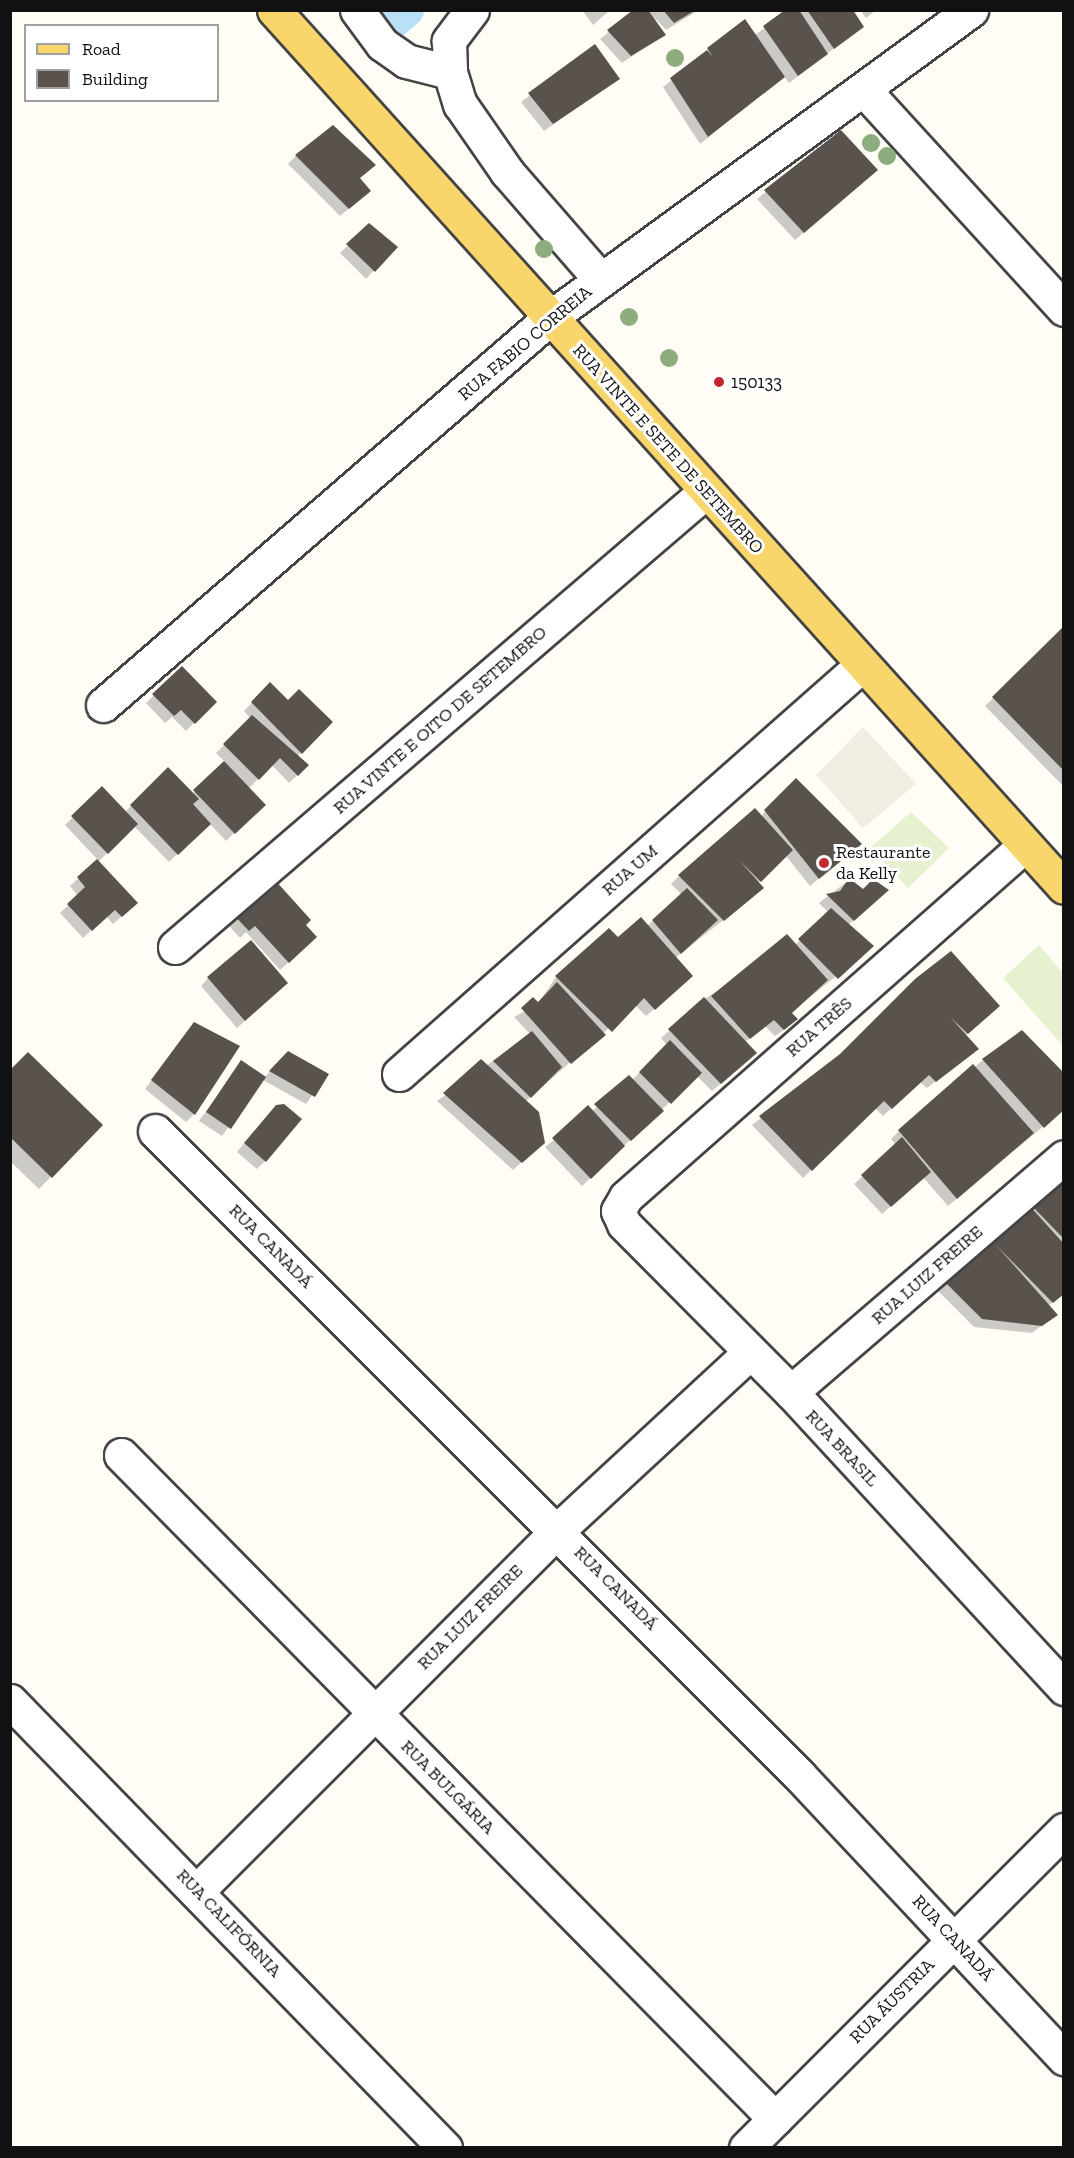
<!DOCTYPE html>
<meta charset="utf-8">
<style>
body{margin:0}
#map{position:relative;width:1074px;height:2158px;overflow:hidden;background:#fffdf5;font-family:"Zilla Slab",serif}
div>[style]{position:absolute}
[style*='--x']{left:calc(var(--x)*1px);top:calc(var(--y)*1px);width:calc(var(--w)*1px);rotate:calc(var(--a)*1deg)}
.pitch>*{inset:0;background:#e6f2cf}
.plaza>*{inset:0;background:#f1ede2}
.shadow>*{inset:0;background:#0003}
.canal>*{height:34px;margin:-17px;padding:0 17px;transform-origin:17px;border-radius:17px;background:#b9e0f7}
.building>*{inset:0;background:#5a524d}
.roads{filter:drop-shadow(2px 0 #444) drop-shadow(-2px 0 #444) drop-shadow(0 2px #444) drop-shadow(0 -2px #444)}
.minor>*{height:33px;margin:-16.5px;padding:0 16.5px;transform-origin:16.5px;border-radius:16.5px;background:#fff}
.primary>*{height:33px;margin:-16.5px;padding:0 16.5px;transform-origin:16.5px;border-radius:16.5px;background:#f9d66b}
.trees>*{width:18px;height:18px;margin:-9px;border-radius:50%;background:#8dad7f}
.dots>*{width:16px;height:16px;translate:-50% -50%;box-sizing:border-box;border:3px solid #fff;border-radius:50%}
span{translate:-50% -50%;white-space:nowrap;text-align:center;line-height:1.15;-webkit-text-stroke:6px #fff;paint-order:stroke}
.street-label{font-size:18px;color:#111}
.poi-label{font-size:18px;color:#111}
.left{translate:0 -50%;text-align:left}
.frame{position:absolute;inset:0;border:12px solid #111;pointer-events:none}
.legend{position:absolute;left:24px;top:24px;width:195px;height:78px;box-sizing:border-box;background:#fff;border:2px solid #a0a0a0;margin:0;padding:8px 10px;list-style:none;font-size:18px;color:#111}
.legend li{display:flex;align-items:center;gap:12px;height:30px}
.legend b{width:30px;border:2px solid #a0a0a0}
</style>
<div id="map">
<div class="pitch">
<i style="clip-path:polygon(911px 812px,949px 848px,908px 888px,870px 848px)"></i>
<i style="clip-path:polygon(1039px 945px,1063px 973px,1063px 1046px,1003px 978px)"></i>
</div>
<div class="plaza">
<i style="clip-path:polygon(863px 727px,916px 784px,863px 828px,816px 775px)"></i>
</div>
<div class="shadow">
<i style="clip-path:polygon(582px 10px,610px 10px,593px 25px)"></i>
<i style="clip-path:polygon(635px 10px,699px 10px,666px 30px,654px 17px,664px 35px,622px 63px,600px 39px)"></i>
<i style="clip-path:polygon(788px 10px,851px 10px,862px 27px,789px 83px,784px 76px,700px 144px,663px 87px,744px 22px,754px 36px)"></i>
<i style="clip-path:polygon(860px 10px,876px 10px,866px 18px)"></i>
<i style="clip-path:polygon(595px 46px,618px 79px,544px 131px,521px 102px)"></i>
<i style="clip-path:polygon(840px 132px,868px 178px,795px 240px,757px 199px)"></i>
<i style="clip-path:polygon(296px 156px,361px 199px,340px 216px,288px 164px)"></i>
<i style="clip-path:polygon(369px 225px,396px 247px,366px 279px,340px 253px)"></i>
<i style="clip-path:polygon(1064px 628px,1064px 787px,985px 706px)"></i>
<i style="clip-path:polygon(182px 668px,215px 702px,186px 731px,172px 717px,165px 723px,146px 703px)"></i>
<i style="clip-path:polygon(270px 684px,288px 702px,331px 722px,297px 757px,307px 766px,289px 783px,272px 765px,248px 789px,264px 805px,226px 841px,209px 823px,169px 862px,134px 826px,99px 861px,128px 911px,113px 924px,106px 916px,83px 938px,60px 913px,78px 896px,70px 886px,98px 860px,65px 825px,102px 788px,125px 812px,168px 769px,192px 794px,225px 762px,216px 753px,251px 719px,244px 711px)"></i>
<i style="clip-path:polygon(796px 780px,860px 844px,810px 886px,786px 856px,758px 883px,754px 896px,675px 958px,683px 984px,646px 1016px,635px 1005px,525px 1102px,535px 1150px,513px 1170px,437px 1101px,530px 1034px,514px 1017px,538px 1004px,556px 977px,647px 926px,682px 895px,671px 884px,679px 876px,755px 810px,761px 816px)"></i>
<i style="clip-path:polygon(849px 880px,879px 898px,848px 925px,864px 954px,790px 1013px,788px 1027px,775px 1036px,765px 1026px,745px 1042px,747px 1061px,712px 1091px,697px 1076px,582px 1186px,545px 1147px,632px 1080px,667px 1045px,661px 1038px,704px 999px,795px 945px,829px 913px,819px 903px)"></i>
<i style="clip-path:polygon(239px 904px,304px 926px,307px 945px,280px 970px,246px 932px,240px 938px,223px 919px)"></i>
<i style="clip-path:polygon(208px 978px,278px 991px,237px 1028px,201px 986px)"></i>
<i style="clip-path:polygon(916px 980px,990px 1014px,965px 1036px,977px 1049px,927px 1088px,920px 1082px,883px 1116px,875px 1108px,803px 1178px,752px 1125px,841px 1055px)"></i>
<i style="clip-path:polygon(194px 1023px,194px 1114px,186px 1122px,145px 1089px)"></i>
<i style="clip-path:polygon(280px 1060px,327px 1074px,306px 1104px,263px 1080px,222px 1136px,199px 1121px,242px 1062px,264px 1078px)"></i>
<i style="clip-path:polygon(983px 1060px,1064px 1109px,948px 1206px,923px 1177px,882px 1214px,854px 1184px,896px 1145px,891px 1139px,899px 1131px)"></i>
<i style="clip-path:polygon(10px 1071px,101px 1125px,39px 1189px,10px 1161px)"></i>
<i style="clip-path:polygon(268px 1115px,265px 1161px,257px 1169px,237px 1152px)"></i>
<i style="clip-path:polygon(1064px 1182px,1064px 1292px,1048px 1306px,1055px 1315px,1032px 1333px,974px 1327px,932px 1285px)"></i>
</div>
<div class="canal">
<i style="--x:394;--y:21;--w:17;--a:-40"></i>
</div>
<div class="building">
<i style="clip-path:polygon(633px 10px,648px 10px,666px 35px,631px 56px,607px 30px)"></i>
<i style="clip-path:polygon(663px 10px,696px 10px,674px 23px)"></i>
<i style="clip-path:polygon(785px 10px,799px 10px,828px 54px,798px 76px,763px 26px)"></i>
<i style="clip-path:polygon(807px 10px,853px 10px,864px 27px,834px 49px)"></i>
<i style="clip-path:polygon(745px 19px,785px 77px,708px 137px,670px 78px,707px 50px,713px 57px,707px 48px)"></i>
<i style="clip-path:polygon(595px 44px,620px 79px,553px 124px,528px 93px)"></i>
<i style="clip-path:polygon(333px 125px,376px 165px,360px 178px,371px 191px,349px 209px,295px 155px)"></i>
<i style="clip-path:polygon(841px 130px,878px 170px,804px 233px,764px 190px)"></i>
<i style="clip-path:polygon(369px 223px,398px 247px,375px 272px,346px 244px)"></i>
<i style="clip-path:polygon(1064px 626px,1064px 771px,992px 697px)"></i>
<i style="clip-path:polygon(182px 666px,217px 702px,195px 724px,181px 710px,174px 716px,152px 694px)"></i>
<i style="clip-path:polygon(270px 682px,288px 700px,299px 689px,333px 722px,302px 754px,251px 702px)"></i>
<i style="clip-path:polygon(252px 715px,309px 765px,298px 776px,280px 758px,259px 780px,223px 744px)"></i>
<i style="clip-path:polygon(224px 761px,266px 805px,235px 834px,193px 790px)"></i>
<i style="clip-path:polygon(168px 767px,199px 799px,193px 804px,211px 824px,178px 855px,130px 805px)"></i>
<i style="clip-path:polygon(796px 778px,862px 844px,819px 879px,764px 810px)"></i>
<i style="clip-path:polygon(102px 786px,138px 824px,108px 854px,71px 816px)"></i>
<i style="clip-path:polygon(755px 808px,793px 850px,761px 882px,739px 860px,764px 888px,724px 921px,678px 875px)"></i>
<i style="clip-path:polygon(97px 859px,138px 903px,122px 917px,115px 910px,92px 931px,67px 904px,85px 887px,77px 877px)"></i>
<i style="clip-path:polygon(849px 878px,863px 889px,873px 879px,889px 890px,854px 921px,826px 894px,840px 891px)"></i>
<i style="clip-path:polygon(274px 879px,311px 920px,306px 925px,317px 937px,289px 963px,255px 926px,249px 931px,229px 910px)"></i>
<i style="clip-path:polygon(687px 888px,718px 920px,681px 954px,652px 920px)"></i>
<i style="clip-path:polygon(831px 908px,874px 946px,838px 979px,798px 939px)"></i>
<i style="clip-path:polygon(641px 917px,693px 976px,655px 1010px,644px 998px,612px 1032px,555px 976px,609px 928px,618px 937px)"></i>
<i style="clip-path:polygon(787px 934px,828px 980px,792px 1013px,798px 1019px,784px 1030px,774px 1020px,750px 1039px,711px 996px)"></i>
<i style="clip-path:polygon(251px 940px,288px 983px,245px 1021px,207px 977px)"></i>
<i style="clip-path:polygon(951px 951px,1000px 1006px,968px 1034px,950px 1017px,979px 1049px,936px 1082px,929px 1075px,892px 1109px,884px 1101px,812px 1171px,759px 1116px,840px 1054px,915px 979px)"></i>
<i style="clip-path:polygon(557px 982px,606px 1035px,571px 1064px,521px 1008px,533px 997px,538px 1002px)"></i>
<i style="clip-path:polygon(704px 997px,757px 1053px,721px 1084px,668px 1029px)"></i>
<i style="clip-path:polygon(194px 1022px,240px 1046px,195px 1115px,151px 1080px)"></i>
<i style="clip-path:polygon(1022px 1030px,1064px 1073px,1064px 1110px,1044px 1128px,982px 1059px)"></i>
<i style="clip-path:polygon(532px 1031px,562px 1067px,531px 1098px,493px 1061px)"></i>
<i style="clip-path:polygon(670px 1040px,702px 1073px,671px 1104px,639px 1072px)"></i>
<i style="clip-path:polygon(288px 1051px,329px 1074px,315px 1097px,269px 1071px)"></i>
<i style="clip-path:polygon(28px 1052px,103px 1125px,52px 1178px,10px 1137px,10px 1070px)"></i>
<i style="clip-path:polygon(481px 1059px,539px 1112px,545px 1143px,522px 1163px,443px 1093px)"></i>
<i style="clip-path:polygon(241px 1060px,266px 1077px,231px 1129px,206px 1112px)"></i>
<i style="clip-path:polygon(973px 1064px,1034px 1133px,957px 1199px,898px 1130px)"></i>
<i style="clip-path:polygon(629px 1075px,664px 1111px,631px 1141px,594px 1104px)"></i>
<i style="clip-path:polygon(284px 1104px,302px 1119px,266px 1162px,244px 1143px,276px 1105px)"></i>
<i style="clip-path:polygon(588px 1105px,625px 1146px,591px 1179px,552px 1138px)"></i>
<i style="clip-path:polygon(902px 1137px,931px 1172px,891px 1207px,861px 1175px)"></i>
<i style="clip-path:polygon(1064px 1180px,1064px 1239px,1032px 1206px)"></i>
<i style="clip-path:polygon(1028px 1204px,1064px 1244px,1064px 1294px,1053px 1303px,996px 1245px,1058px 1315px,1042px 1326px,982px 1319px,939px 1276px)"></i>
</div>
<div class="roads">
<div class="minor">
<i style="--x:357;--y:10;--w:42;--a:53.7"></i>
<i style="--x:382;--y:44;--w:29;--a:35"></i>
<i style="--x:406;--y:61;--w:45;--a:14"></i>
<i style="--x:472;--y:10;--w:39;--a:127"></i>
<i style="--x:449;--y:41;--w:31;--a:88"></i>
<i style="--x:450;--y:72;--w:34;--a:73"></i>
<i style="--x:460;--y:104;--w:83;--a:55.3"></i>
<i style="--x:507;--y:172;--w:143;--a:49"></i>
<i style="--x:865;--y:91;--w:295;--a:47.6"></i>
<i style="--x:103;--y:705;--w:594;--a:-40.9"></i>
<i style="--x:552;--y:316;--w:519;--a:-36.14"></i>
<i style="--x:1024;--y:846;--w:531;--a:138.59"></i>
<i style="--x:626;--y:1197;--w:16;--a:120"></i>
<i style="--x:618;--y:1211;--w:14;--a:65"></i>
<i style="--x:624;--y:1224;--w:237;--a:45.2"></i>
<i style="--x:791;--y:1392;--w:403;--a:47.3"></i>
<i style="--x:175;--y:947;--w:699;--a:-40.65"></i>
<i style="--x:399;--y:1074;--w:618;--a:-41.46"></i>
<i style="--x:155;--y:1131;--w:911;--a:45"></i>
<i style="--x:799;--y:1775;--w:388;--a:46.9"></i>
<i style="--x:791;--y:1392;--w:360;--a:-40.7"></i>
<i style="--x:121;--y:1455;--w:932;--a:45.43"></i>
<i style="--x:10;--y:1701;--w:624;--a:45.78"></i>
<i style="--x:198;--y:1890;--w:509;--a:-45"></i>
<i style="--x:558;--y:1530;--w:262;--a:-42.8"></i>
<i style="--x:746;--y:2148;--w:450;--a:-45"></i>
</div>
<div class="primary">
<i style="--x:274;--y:10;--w:1180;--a:47.99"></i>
</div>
</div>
<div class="trees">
<i style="left:675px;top:58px"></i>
<i style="left:871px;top:143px"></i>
<i style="left:887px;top:156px"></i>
<i style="left:544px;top:249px"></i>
<i style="left:629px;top:317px"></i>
<i style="left:669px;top:358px"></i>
</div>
<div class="dots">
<i style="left:719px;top:382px;background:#c4262e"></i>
<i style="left:824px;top:863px;background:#c4262e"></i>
</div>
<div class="street-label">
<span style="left:525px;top:343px;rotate:-40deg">RUA FABIO CORREIA</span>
<span style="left:668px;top:449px;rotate:48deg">RUA VINTE E SETE DE SETEMBRO</span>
<span style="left:440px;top:720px;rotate:-41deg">RUA VINTE E OITO DE SETEMBRO</span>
<span style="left:630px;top:870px;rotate:-41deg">RUA UM</span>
<span style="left:819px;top:1027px;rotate:-41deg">RUA TRÊS</span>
<span style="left:271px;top:1246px;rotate:45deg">RUA CANADÁ</span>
<span style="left:927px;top:1275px;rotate:-41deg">RUA LUIZ FREIRE</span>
<span style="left:842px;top:1448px;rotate:47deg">RUA BRASIL</span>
<span style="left:616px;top:1588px;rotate:45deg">RUA CANADÁ</span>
<span style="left:470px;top:1617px;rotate:-45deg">RUA LUIZ FREIRE</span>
<span style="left:448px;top:1787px;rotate:45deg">RUA BULGÁRIA</span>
<span style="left:229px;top:1923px;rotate:46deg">RUA CALIFÓRNIA</span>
<span style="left:953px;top:1938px;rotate:47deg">RUA CANADÁ</span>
<span style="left:892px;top:2001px;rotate:-45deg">RUA ÁUSTRIA</span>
</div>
<div class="poi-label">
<span class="left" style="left:731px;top:382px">150133</span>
<span class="left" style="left:836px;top:863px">Restaurante<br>da Kelly</span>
</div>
<div class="frame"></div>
<ul class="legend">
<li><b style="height:8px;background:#f9d66b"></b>Road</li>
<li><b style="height:16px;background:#5a524d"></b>Building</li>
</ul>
</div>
